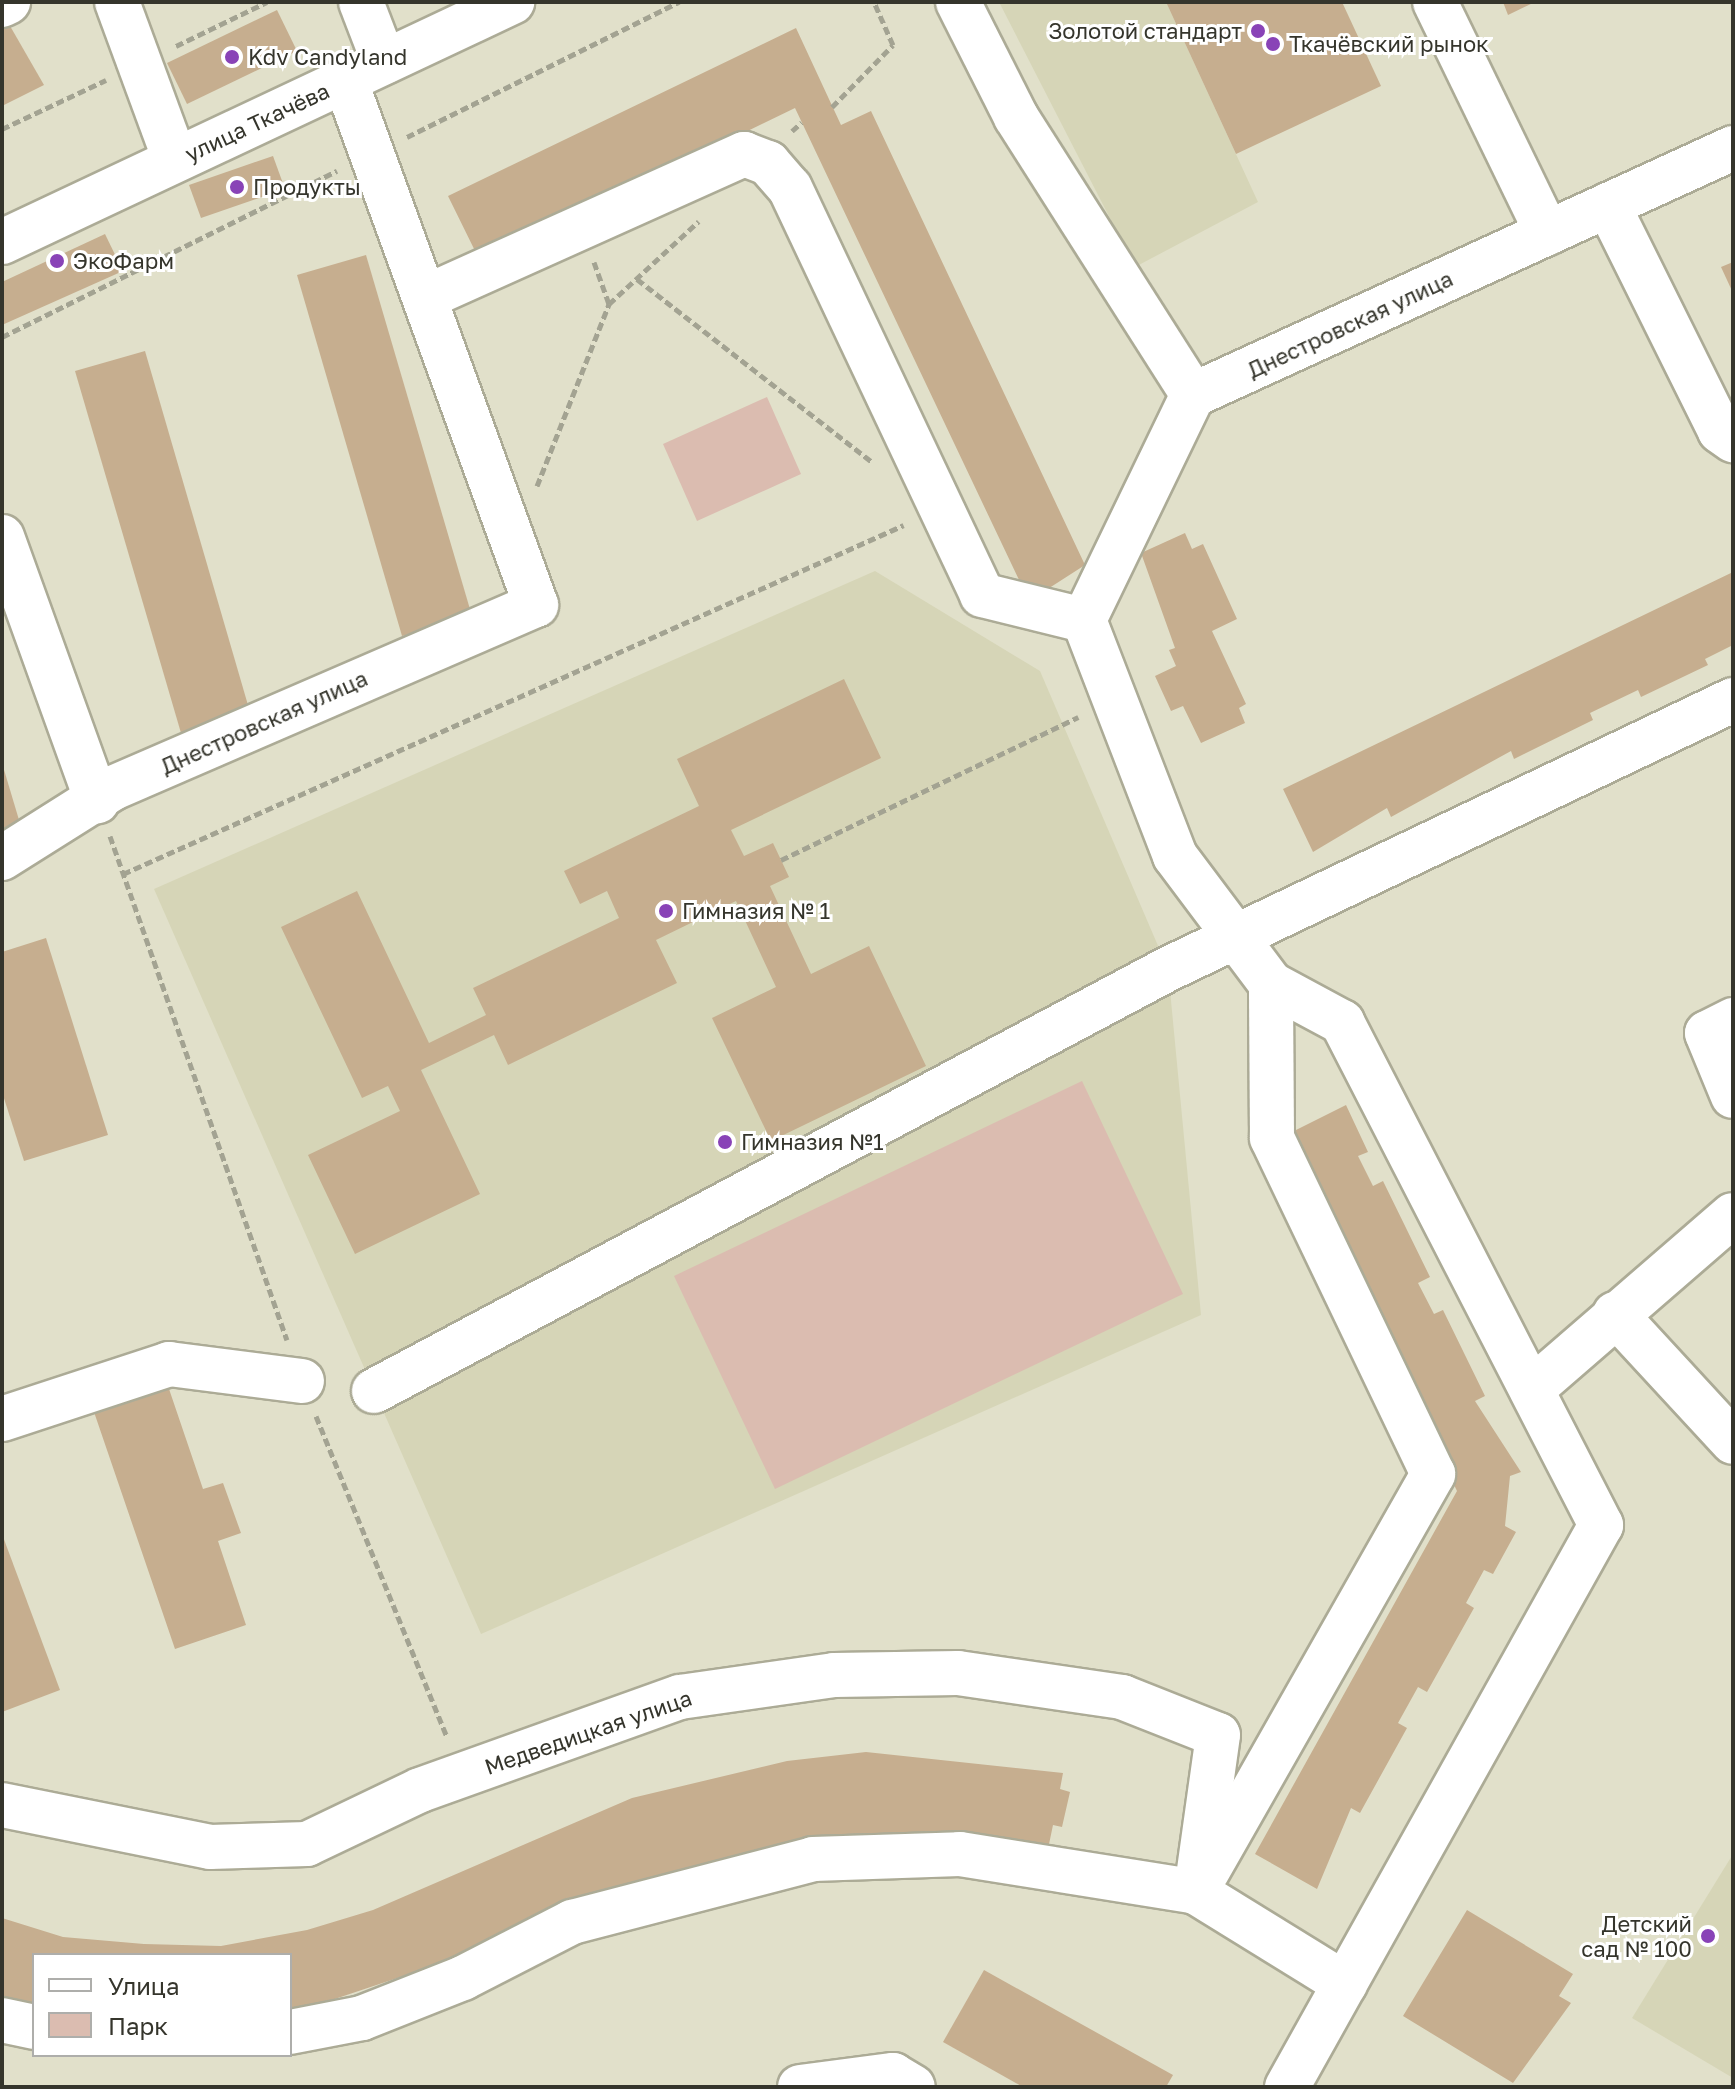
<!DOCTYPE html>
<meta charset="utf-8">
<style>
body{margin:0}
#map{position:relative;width:1735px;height:2089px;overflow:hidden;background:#e1e0ca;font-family:"Golos Text",sans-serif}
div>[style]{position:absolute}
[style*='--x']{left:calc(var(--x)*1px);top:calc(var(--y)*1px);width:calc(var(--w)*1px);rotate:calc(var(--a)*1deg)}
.built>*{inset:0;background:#d6d5b7}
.green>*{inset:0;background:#dbbcb0}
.building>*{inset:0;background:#c6ae8f}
.path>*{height:5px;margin-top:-2.5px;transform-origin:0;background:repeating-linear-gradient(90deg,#a3a392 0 8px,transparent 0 12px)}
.roads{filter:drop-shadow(2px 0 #acab96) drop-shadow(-2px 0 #acab96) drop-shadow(0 2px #acab96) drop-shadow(0 -2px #acab96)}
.minor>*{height:44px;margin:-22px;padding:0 22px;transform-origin:22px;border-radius:22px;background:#fff}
.dots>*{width:22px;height:22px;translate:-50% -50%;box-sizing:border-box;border:4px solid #fff;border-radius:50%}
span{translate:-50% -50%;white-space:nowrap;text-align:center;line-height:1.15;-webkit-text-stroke:6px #fff;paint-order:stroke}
.poi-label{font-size:22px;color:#35352c}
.right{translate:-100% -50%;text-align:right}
.left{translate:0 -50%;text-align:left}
.street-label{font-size:22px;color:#35352c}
.frame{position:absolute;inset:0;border:4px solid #35352c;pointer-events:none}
.legend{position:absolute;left:32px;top:1953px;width:260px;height:104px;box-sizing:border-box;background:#fff;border:2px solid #aeaeab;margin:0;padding:10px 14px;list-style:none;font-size:24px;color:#35352c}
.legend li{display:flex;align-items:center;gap:16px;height:40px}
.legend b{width:40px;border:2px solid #aeaeab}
</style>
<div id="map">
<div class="built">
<i style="clip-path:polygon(999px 2px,1166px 2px,1258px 202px,1135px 267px)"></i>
<i style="clip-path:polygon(875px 571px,1040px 671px,1168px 969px,1201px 1315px,481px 1634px,154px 889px)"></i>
<i style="clip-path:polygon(1733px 1854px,1733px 2078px,1632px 2018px)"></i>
</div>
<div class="green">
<i style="clip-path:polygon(767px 397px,801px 474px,697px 521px,663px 444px)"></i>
<i style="clip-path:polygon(1082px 1081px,1183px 1294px,775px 1489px,674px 1276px)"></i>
</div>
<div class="building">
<i style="clip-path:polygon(1166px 2px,1342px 2px,1381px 86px,1236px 154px)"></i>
<i style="clip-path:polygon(1503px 2px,1535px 2px,1508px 15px)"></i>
<i style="clip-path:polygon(277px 10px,297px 51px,187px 104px,167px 63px)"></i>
<i style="clip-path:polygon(2px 12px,44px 85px,2px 106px)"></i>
<i style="clip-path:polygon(796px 28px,841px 125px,871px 111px,1085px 565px,1029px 601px,795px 108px,480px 261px,448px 196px)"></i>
<i style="clip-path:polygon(273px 156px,285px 189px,201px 218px,189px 185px)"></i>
<i style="clip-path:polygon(105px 234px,123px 271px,2px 325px,2px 282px)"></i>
<i style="clip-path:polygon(366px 255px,472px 616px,402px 636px,297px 275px)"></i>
<i style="clip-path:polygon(1733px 262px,1733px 293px,1721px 267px)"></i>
<i style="clip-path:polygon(145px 351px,250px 712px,181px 733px,75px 371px)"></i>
<i style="clip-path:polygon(1185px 533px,1192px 549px,1203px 544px,1237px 619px,1212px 631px,1246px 704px,1239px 708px,1245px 723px,1201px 743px,1183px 706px,1171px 711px,1155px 676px,1176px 666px,1169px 650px,1175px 648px,1141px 553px)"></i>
<i style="clip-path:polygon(1733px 572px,1733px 645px,1705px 659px,1708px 665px,1641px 697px,1638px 690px,1590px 713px,1593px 720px,1514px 759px,1511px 751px,1391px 817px,1387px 808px,1313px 852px,1283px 789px)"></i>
<i style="clip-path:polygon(844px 679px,881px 758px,731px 830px,744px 856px,773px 843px,789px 877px,770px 886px,811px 974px,869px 946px,926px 1066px,771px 1141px,712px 1018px,776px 987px,736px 901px,656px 940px,677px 983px,508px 1065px,494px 1035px,421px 1070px,480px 1194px,355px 1254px,308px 1155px,400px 1111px,388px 1086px,362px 1098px,281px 927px,357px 891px,429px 1043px,486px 1015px,473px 988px,619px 918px,607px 891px,580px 904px,564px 871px,699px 806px,677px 759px)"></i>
<i style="clip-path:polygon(2px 763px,22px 830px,2px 836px)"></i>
<i style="clip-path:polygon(46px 938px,108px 1135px,24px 1161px,2px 1092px,2px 952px)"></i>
<i style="clip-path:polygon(1346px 1105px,1368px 1152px,1358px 1156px,1373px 1186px,1383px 1181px,1430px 1277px,1418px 1283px,1434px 1314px,1443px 1310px,1485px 1396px,1475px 1401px,1521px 1472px,1510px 1476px,1505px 1526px,1516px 1532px,1493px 1574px,1484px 1570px,1466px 1603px,1474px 1608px,1427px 1692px,1418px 1687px,1398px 1723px,1407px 1728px,1360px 1813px,1351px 1808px,1317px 1889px,1255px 1854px,1457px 1491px,1284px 1136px)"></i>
<i style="clip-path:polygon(168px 1386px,203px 1489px,223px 1483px,241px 1533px,218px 1541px,246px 1625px,175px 1649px,94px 1412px)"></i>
<i style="clip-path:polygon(2px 1534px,60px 1690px,2px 1712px)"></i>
<i style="clip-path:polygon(866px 1752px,1063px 1773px,1060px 1789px,1070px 1792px,1062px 1827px,1053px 1825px,1048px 1849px,925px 1837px,475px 1952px,290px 2014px,290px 1955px,34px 1955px,34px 2010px,2px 2002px,2px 1918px,63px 1937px,144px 1944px,221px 1946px,307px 1930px,373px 1910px,632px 1798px,787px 1761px)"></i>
<i style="clip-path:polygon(1467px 1910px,1573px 1974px,1559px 1996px,1571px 2003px,1513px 2083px,1403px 2016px)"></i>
<i style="clip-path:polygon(984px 1970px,1173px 2075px,1166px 2087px,1023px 2087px,943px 2042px)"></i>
</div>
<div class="path">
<i style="--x:176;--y:46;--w:101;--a:-25.8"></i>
<i style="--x:832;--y:107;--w:87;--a:-45.5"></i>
<i style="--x:893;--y:45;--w:47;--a:-113.8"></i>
<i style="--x:2;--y:129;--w:115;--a:-25.2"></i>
<i style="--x:792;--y:131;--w:13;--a:-42"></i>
<i style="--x:407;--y:137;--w:304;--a:-26.4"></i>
<i style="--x:594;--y:262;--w:45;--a:70.3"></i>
<i style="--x:637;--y:279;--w:298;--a:37.9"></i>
<i style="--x:2;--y:337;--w:374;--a:-26.4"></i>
<i style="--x:537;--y:486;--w:196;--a:-68.4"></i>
<i style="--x:609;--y:304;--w:122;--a:-42.7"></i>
<i style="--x:110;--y:836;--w:534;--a:70.65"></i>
<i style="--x:781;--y:860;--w:330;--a:-25.7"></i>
<i style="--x:123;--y:874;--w:855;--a:-24.08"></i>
<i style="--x:316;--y:1416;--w:347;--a:67.8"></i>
</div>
<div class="roads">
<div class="minor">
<i style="--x:117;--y:2;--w:168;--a:69.8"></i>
<i style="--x:361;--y:2;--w:64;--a:69"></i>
<i style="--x:958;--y:2;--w:129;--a:63.2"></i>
<i style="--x:1016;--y:117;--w:330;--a:57.5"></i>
<i style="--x:1435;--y:2;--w:257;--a:64.1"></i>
<i style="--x:2;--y:5;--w:7;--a:-27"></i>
<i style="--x:1608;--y:205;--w:252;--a:63.6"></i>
<i style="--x:1720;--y:431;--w:16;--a:35"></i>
<i style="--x:2;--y:242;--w:564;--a:-25.2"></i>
<i style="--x:426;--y:297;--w:349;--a:-24.2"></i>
<i style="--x:744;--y:154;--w:26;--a:21"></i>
<i style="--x:768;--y:163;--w:33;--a:49"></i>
<i style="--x:790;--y:188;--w:450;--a:64.7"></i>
<i style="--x:982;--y:595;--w:105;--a:13.8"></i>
<i style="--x:2;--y:537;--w:281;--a:70.2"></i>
<i style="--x:1084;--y:620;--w:253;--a:68.9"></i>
<i style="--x:1175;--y:856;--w:160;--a:53.1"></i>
<i style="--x:1271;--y:984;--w:81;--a:28.2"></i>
<i style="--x:1342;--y:1022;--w:566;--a:62.76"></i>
<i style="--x:1601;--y:1525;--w:644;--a:119.19"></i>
<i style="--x:1084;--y:620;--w:250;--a:-64.2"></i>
<i style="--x:1193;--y:395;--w:594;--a:-24.58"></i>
<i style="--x:2;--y:858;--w:131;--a:-32.2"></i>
<i style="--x:113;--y:788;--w:461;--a:-23.4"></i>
<i style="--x:536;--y:605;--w:559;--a:-109.99"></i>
<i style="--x:1733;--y:1020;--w:29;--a:153"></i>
<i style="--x:1707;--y:1033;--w:68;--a:67.6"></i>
<i style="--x:1615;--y:1314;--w:174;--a:47.3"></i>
<i style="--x:1533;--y:1388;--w:264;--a:-40.9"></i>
<i style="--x:374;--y:1391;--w:899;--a:-27.99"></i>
<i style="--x:1168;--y:969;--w:626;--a:-25.46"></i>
<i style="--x:2;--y:1419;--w:176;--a:-18.2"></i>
<i style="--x:169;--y:1364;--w:134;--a:7.3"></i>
<i style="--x:2;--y:1805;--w:212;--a:11.4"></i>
<i style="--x:210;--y:1847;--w:97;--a:-1.8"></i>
<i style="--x:307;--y:1844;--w:125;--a:-25.5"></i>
<i style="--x:420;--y:1790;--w:276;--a:-19.7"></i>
<i style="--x:680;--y:1697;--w:156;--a:-8.1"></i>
<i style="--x:834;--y:1675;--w:124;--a:-0.9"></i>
<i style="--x:958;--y:1673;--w:166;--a:8.3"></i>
<i style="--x:1122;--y:1697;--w:103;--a:21.6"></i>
<i style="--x:1218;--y:1735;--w:159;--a:98"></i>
<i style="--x:1207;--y:1872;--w:458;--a:-60.4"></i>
<i style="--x:1433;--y:1474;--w:373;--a:-115.6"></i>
<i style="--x:1272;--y:1138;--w:154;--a:-90.4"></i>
<i style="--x:2;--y:2020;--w:33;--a:12"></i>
<i style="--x:290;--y:2032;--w:73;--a:-11"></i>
<i style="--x:362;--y:2018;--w:109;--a:-21.6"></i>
<i style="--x:463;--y:1978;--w:123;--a:-27.2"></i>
<i style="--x:572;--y:1922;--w:249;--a:-14.6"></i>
<i style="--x:813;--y:1859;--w:147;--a:-1.9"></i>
<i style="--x:960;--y:1854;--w:239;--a:9.1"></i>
<i style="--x:1196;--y:1892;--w:175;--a:31.7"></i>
<i style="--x:800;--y:2087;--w:94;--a:-7.4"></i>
<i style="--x:893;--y:2075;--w:23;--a:31"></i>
</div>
</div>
<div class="dots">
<i style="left:1258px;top:31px;background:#8943b7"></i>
<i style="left:1273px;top:44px;background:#8943b7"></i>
<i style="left:232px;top:57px;background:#8943b7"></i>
<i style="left:237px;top:187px;background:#8943b7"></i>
<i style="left:57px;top:261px;background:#8943b7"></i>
<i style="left:666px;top:911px;background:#8943b7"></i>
<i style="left:725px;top:1142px;background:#8943b7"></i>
<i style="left:1708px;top:1936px;background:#8943b7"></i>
</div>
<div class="poi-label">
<span class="right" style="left:1242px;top:31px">Золотой стандарт</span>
<span class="left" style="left:1289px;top:44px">Ткачёвский рынок</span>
<span class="left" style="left:248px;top:57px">Kdv Candyland</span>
<span class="left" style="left:253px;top:187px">Продукты</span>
<span class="left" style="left:73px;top:261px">ЭкоФарм</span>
<span class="left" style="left:682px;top:911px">Гимназия № 1</span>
<span class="left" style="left:741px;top:1142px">Гимназия №1</span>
<span class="right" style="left:1692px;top:1936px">Детский<br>сад № 100</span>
</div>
<div class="street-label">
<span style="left:257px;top:122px;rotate:-25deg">улица Ткачёва</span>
<span style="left:1350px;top:324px;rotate:-25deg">Днестровская улица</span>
<span style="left:264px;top:722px;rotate:-24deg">Днестровская улица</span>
<span style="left:588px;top:1732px;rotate:-19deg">Медведицкая улица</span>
</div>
<div class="frame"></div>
<ul class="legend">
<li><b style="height:10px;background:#fff"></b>Улица</li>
<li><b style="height:22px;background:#dbbcb0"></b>Парк</li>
</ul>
</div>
